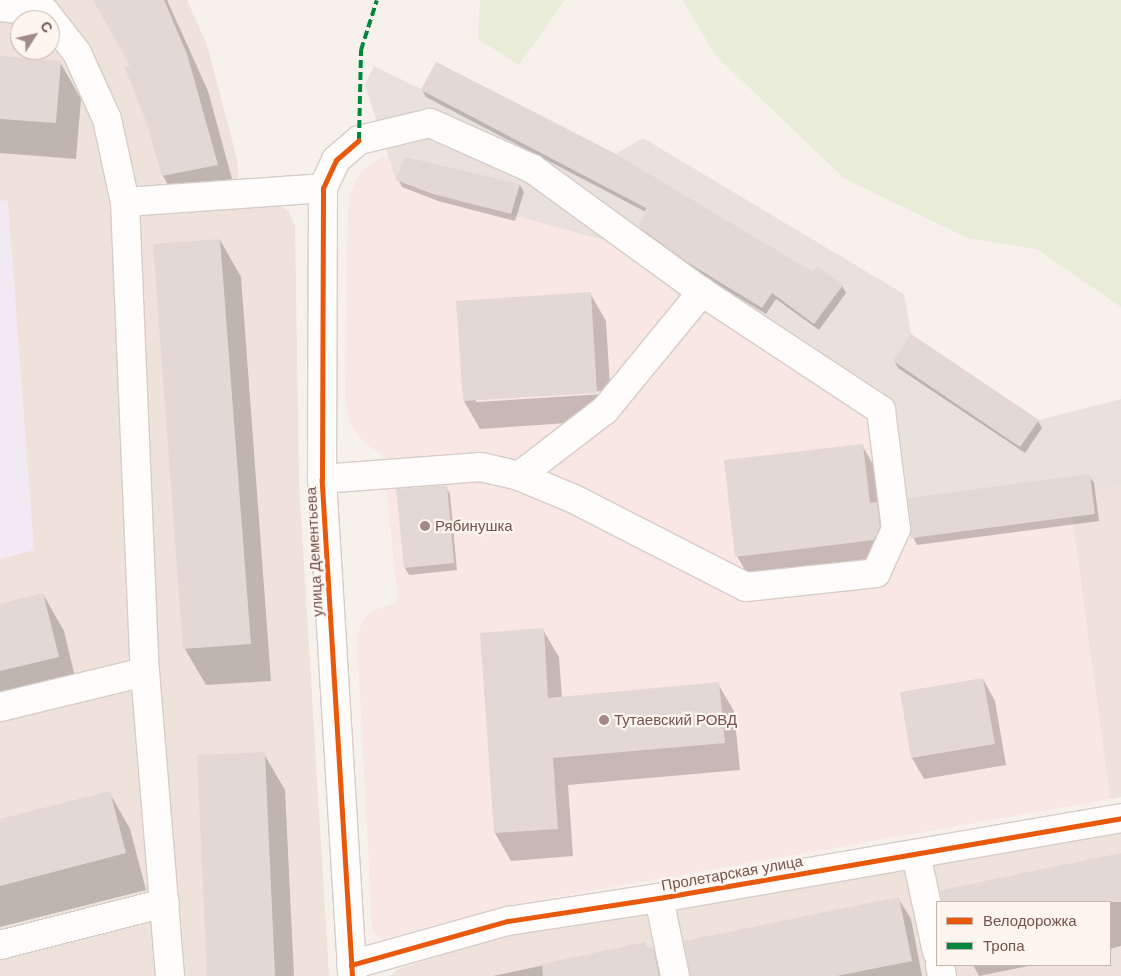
<!DOCTYPE html>
<meta charset="utf-8">
<style>
body{margin:0}
#map{position:relative;width:1121px;height:976px;overflow:hidden;background:#f7f1ec;font-family:Helvetica,sans-serif}
div>[style]{position:absolute}
[style*='--x']{left:calc(var(--x)*1px);top:calc(var(--y)*1px);width:calc(var(--w)*1px);rotate:calc(var(--a)*1deg)}
.residential>*{inset:0;background:#efe2da}
.commercial>*{inset:0;background:#f9e7e4}
.industrial>*{inset:0;background:#eae1dd}
.education>*{inset:0;background:#f2eaf3}
.green>*{inset:0;background:#e8ecd8}
.shadow>*{inset:0;background:#0003}
.building>*{inset:0;background:#e3d8d4}
.roads{filter:drop-shadow(1px 0 #d6ccc8) drop-shadow(-1px 0 #d6ccc8) drop-shadow(0 1px #d6ccc8) drop-shadow(0 -1px #d6ccc8)}
.minor>*{height:28px;margin:-14px;padding:0 14px;transform-origin:14px;border-radius:14px;background:#fefdfc}
.quiet>*{height:4px;margin-top:-2px;transform-origin:0;background:repeating-linear-gradient(90deg,#00873e 0 8px,transparent 0 12px)}
.cycleway>*{height:5px;margin:-2.5px;padding:0 2.5px;transform-origin:2.5px;border-radius:2.5px;background:#e8590c}
.dots>*{width:14px;height:14px;translate:-50% -50%;box-sizing:border-box;border:2px solid #fef5ee;border-radius:50%}
span{translate:-50% -50%;white-space:nowrap;text-align:center;line-height:1.15;-webkit-text-stroke:4.5px #fef5ee;paint-order:stroke}
.poi-label{font-size:15px;color:#74534d}
.left{translate:0 -50%;text-align:left}
.street-label{font-size:15px;color:#74534d}
.legend{position:absolute;left:936px;top:901px;width:175px;height:65px;box-sizing:border-box;background:#fef5ee;border:1px solid #c7b4ae;margin:0;padding:6px 9px;list-style:none;font-size:15px;color:#74534d}
.legend li{display:flex;align-items:center;gap:10px;height:25px}
.legend b{width:25px;border:1px solid #c7b4ae}
.north{position:absolute;left:10px;top:10px;width:50px;height:50px;box-sizing:border-box;background:#fef5ee;border:1px solid #c7b4ae;border-radius:50%;rotate:55deg;font-size:14px;font-weight:700;line-height:20px;text-align:center;color:#74534d}
.north::after{content:'';display:block;margin:auto;width:18px;height:22px;background:#a28a85;clip-path:polygon(50% 0,100% 100%,50% 72%,0 100%)}
</style>
<div id="map">
<div class="residential">
<i style="clip-path:polygon(evenodd,0 0,187px 0,207px 45px,237px 159px,241px 206px,281px 206px,288px 210px,295px 225px,299px 482px,329px 976px,0 976px,0 0,20px 20px,50px 20px,50px 50px,20px 50px,20px 20px)"></i>
<i style="clip-path:polygon(1121px 485px,1121px 797px,1110px 799px,1072px 517px,1095px 514px,1092px 490px)"></i>
<i style="clip-path:polygon(evenodd,1121px 833px,1121px 976px,390px 976px,398px 969px,511px 934px,1121px 833px,937px 902px,1110px 902px,1110px 965px,937px 965px,937px 902px)"></i>
</div>
<div class="commercial">
<i style="clip-path:polygon(388px 155px,396px 180px,456px 200px,611px 242px,892px 429px,906px 498px,912px 538px,1072px 517px,1110px 799px,506px 906px,383px 939px,376px 936px,372px 926px,357px 640px,362px 620px,374px 610px,398px 602px,383px 455px,364px 443px,350px 424px,345px 398px,348px 209px,350px 192px,362px 171px,379px 158px)"></i>
</div>
<div class="industrial">
<i style="clip-path:polygon(436px 62px,616px 154px,643px 138px,904px 294px,911px 334px,1039px 420px,1121px 399px,1121px 485px,1093px 490px,1095px 514px,912px 538px,906px 498px,892px 429px,611px 242px,456px 200px,396px 180px,365px 85px,374px 66px,421px 89px)"></i>
</div>
<div class="education">
<i style="clip-path:polygon(0 200px,8px 201px,34px 550px,0 559px)"></i>
</div>
<div class="green">
<i style="clip-path:polygon(480px 0,565px 0,519px 65px,478px 39px)"></i>
<i style="clip-path:polygon(683px 0,1121px 0,1121px 307px,1037px 249px,967px 238px,844px 178px,715px 55px)"></i>
</div>
<div class="shadow">
<i style="clip-path:polygon(95px 0,167px 0,208px 91px,238px 201px,184px 212px,163px 176px,132px 68px)"></i>
<i style="clip-path:polygon(0 57px,60px 62px,81px 99px,76px 159px,0 153px)"></i>
<i style="clip-path:polygon(422px 90px,842px 286px,846px 293px,819px 330px,776px 299px,766px 314px,692px 269px,644px 234px,640px 227px,646px 212px,426px 97px)"></i>
<i style="clip-path:polygon(398px 179px,520px 185px,524px 192px,515px 221px,438px 201px,402px 187px)"></i>
<i style="clip-path:polygon(220px 240px,241px 277px,271px 681px,206px 685px,185px 649px)"></i>
<i style="clip-path:polygon(evenodd,590px 293px,606px 321px,612px 420px,480px 429px,464px 401px,457px 302px,590px 293px,604px 391px,604px 394px,476px 402px,476px 399px,604px 391px)"></i>
<i style="clip-path:polygon(894px 361px,1038px 421px,1042px 428px,1025px 453px,898px 368px)"></i>
<i style="clip-path:polygon(862px 445px,878px 473px,895px 555px,753px 584px,737px 556px)"></i>
<i style="clip-path:polygon(1089px 476px,1094px 483px,1099px 521px,917px 545px,913px 537px,909px 499px)"></i>
<i style="clip-path:polygon(446px 487px,450px 494px,457px 570px,409px 575px,405px 568px)"></i>
<i style="clip-path:polygon(43px 594px,64px 631px,79px 694px,0 713px,0 605px)"></i>
<i style="clip-path:polygon(543px 630px,559px 657px,562px 698px,718px 684px,734px 711px,740px 770px,568px 785px,573px 856px,511px 861px,495px 833px,481px 634px)"></i>
<i style="clip-path:polygon(983px 679px,995px 701px,1006px 765px,924px 779px,912px 758px)"></i>
<i style="clip-path:polygon(264px 754px,285px 790px,294px 976px,208px 976px)"></i>
<i style="clip-path:polygon(109px 792px,130px 829px,146px 890px,0 927px,0 820px)"></i>
<i style="clip-path:polygon(1121px 854px,1121px 946px,1110px 949px,1110px 902px,956px 902px,953px 889px)"></i>
<i style="clip-path:polygon(898px 898px,911px 919px,922px 976px,690px 976px)"></i>
<i style="clip-path:polygon(645px 944px,648px 949px,652px 948px,666px 976px,493px 976px)"></i>
<i style="clip-path:polygon(973px 965px,1033px 965px,979px 976px)"></i>
</div>
<div class="building">
<i style="clip-path:polygon(93px 0,164px 0,187px 54px,218px 165px,162px 176px,146px 121px,124px 66px,130px 66px)"></i>
<i style="clip-path:polygon(0 56px,61px 61px,56px 123px,0 119px)"></i>
<i style="clip-path:polygon(436px 62px,616px 154px,813px 272px,817px 266px,843px 285px,814px 324px,772px 293px,762px 308px,687px 262px,639px 227px,646px 208px,421px 90px)"></i>
<i style="clip-path:polygon(405px 157px,520px 184px,511px 214px,433px 194px,396px 180px)"></i>
<i style="clip-path:polygon(220px 239px,251px 644px,183px 649px,153px 244px)"></i>
<i style="clip-path:polygon(591px 292px,597px 393px,463px 401px,456px 301px)"></i>
<i style="clip-path:polygon(911px 334px,1039px 420px,1020px 447px,893px 361px)"></i>
<i style="clip-path:polygon(863px 444px,870px 503px,877px 502px,880px 527px,874px 540px,735px 557px,724px 460px)"></i>
<i style="clip-path:polygon(1090px 474px,1095px 514px,912px 538px,910px 536px,912px 527px,908px 498px)"></i>
<i style="clip-path:polygon(447px 485px,454px 563px,404px 568px,396px 489px)"></i>
<i style="clip-path:polygon(43px 593px,59px 657px,0 671px,0 604px)"></i>
<i style="clip-path:polygon(544px 628px,548px 698px,719px 682px,725px 743px,553px 758px,558px 829px,494px 833px,480px 633px)"></i>
<i style="clip-path:polygon(983px 678px,995px 744px,911px 758px,900px 692px)"></i>
<i style="clip-path:polygon(265px 752px,275px 976px,207px 976px,197px 755px)"></i>
<i style="clip-path:polygon(110px 791px,126px 853px,0 886px,0 819px)"></i>
<i style="clip-path:polygon(1121px 853px,1121px 902px,942px 902px,941px 890px)"></i>
<i style="clip-path:polygon(899px 897px,912px 961px,837px 976px,690px 976px,684px 941px)"></i>
<i style="clip-path:polygon(645px 942px,647px 948px,653px 947px,659px 976px,543px 976px,542px 964px)"></i>
</div>
<div class="roads">
<div class="minor">
<i style="--x:31;--y:0;--w:18;--a:41"></i>
<i style="--x:45;--y:12;--w:52;--a:52"></i>
<i style="--x:77;--y:53;--w:72;--a:65.6"></i>
<i style="--x:107;--y:119;--w:85;--a:77.8"></i>
<i style="--x:125;--y:202;--w:470;--a:87.6"></i>
<i style="--x:145;--y:672;--w:305;--a:85.3"></i>
<i style="--x:0;--y:7;--w:45;--a:6.3"></i>
<i style="--x:125;--y:202;--w:198;--a:-4"></i>
<i style="--x:519;--y:476;--w:108;--a:-37.5"></i>
<i style="--x:605;--y:410;--w:153;--a:-50.6"></i>
<i style="--x:322;--y:479;--w:159;--a:-4.3"></i>
<i style="--x:481;--y:467;--w:39;--a:13"></i>
<i style="--x:519;--y:476;--w:60;--a:22.7"></i>
<i style="--x:574;--y:499;--w:193;--a:27.1"></i>
<i style="--x:746;--y:587;--w:131;--a:-6.1"></i>
<i style="--x:876;--y:573;--w:48;--a:-65.6"></i>
<i style="--x:896;--y:529;--w:120;--a:-97.2"></i>
<i style="--x:881;--y:410;--w:214;--a:-146.6"></i>
<i style="--x:702;--y:292;--w:209;--a:-144"></i>
<i style="--x:533;--y:169;--w:113;--a:-155.9"></i>
<i style="--x:430;--y:123;--w:73;--a:166.5"></i>
<i style="--x:359;--y:140;--w:30;--a:139"></i>
<i style="--x:336;--y:160;--w:31;--a:115"></i>
<i style="--x:323;--y:188;--w:291;--a:90.2"></i>
<i style="--x:322;--y:479;--w:498;--a:86.5"></i>
<i style="--x:0;--y:707;--w:149;--a:-13.6"></i>
<i style="--x:916;--y:854;--w:100;--a:77.9"></i>
<i style="--x:659;--y:898;--w:80;--a:78.4"></i>
<i style="--x:0;--y:945;--w:170;--a:-14.3"></i>
<i style="--x:351;--y:965;--w:163;--a:-15.7"></i>
<i style="--x:508;--y:921;--w:153;--a:-8.7"></i>
<i style="--x:659;--y:898;--w:469;--a:-9.8"></i>
<i style="--x:940;--y:965;--w:11;--a:80"></i>
</div>
</div>
<div class="quiet">
<i style="--x:359;--y:140;--w:90;--a:-88.7"></i>
<i style="--x:361;--y:50;--w:52;--a:-72.3"></i>
</div>
<div class="cycleway">
<i style="--x:351;--y:965;--w:163;--a:-15.7"></i>
<i style="--x:508;--y:921;--w:153;--a:-8.7"></i>
<i style="--x:659;--y:898;--w:469;--a:-9.8"></i>
<i style="--x:352;--y:976;--w:498;--a:-93.5"></i>
<i style="--x:322;--y:479;--w:291;--a:-89.8"></i>
<i style="--x:323;--y:188;--w:31;--a:-65"></i>
<i style="--x:336;--y:160;--w:30;--a:-41"></i>
</div>
<div class="dots">
<i style="left:425px;top:526px;background:#a28a85"></i>
<i style="left:604px;top:720px;background:#a28a85"></i>
</div>
<div class="poi-label">
<span class="left" style="left:435px;top:526px">Рябинушка</span>
<span class="left" style="left:614px;top:720px">Тутаевский РОВД</span>
</div>
<div class="street-label">
<span style="left:314px;top:552px;rotate:-93deg">улица Дементьева</span>
<span style="left:732px;top:873px;rotate:-10deg">Пролетарская улица</span>
</div>
<ul class="legend">
<li><b style="height:6px;background:#e8590c"></b>Велодорожка</li>
<li><b style="height:6px;background:#00873e"></b>Тропа</li>
</ul>
<div class="north">С</div>
</div>
